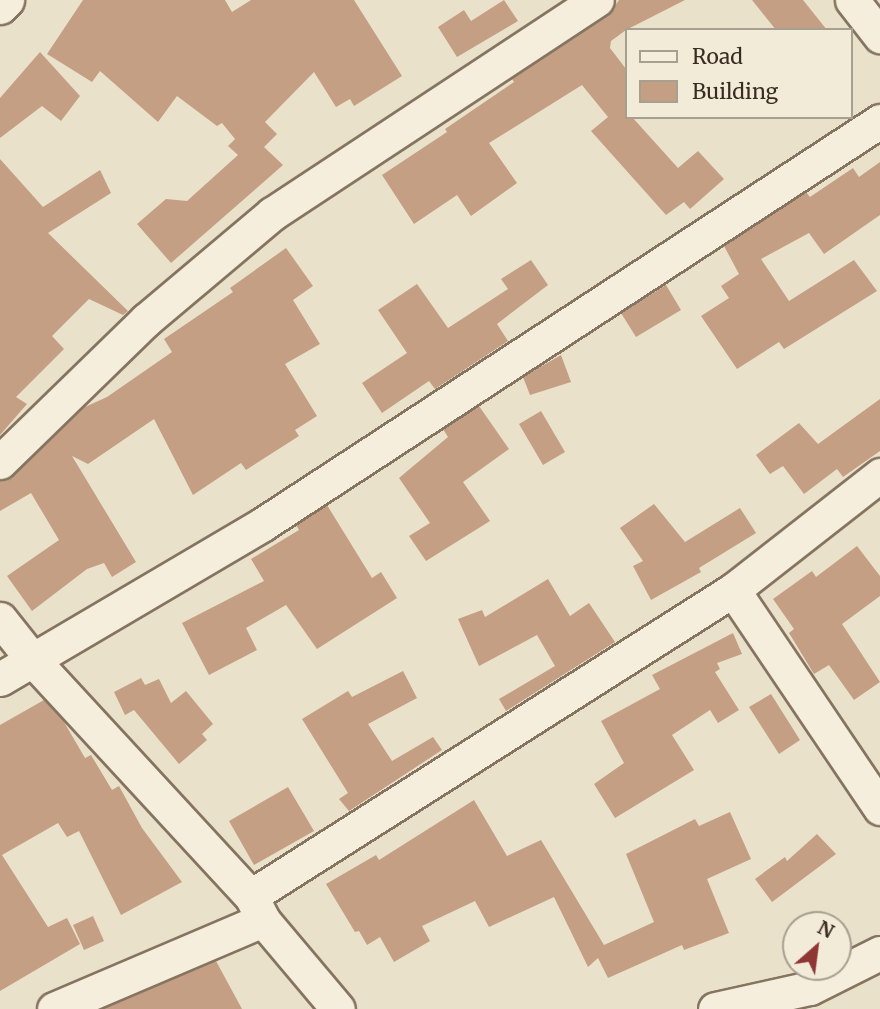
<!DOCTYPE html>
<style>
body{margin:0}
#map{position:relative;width:880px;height:1009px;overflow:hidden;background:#eae1ca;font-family:Merriweather,serif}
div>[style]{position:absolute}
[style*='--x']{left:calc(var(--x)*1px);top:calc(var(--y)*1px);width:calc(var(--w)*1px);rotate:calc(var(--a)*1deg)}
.building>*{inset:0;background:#c49f84}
.roads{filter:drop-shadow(2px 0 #857460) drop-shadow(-2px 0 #857460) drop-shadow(0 2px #857460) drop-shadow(0 -2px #857460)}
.minor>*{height:33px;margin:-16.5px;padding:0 16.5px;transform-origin:16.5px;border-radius:16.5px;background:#f6eedc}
span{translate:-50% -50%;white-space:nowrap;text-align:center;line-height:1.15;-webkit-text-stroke:5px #f2ebd8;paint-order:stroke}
.legend{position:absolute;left:625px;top:28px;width:228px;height:91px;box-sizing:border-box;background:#f2ebd8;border:2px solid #a79f8f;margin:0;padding:9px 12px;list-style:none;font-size:21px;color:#372c22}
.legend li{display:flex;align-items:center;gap:14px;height:35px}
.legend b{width:35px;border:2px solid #a79f8f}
.north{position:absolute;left:782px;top:911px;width:70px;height:70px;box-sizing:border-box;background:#f2ebd8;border:2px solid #a79f8f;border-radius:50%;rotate:28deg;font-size:19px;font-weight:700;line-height:28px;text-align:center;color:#372c22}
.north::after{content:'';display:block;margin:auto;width:24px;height:32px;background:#8e3636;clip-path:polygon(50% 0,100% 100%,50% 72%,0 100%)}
</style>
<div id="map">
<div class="building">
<i style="clip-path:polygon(83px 0,225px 0,232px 12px,251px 0,354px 0,402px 76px,354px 106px,350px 99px,336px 107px,314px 72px,265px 122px,277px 134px,264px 147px,283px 165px,171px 263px,137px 224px,166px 199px,187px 201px,238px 155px,228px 146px,235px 139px,222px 123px,217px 126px,177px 96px,158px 122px,100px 71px,92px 82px,47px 54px)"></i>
<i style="clip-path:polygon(504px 0,518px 21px,457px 57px,438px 27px,464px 10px,471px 21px)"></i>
<i style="clip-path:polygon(619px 0,685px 0,626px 30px,611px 41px,610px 48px,626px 69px,626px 117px,632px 117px,678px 168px,698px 151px,724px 179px,690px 209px,684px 202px,666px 215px,591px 131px,608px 117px,582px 85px,489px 143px,517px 183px,471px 216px,457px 195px,414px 224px,382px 175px,447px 132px,445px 129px,514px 82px,512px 79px,608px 16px)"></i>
<i style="clip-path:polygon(752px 0,803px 0,827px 30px,776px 30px)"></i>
<i style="clip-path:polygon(40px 52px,80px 96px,61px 121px,42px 106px,0 138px,0 98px)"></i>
<i style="clip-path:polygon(0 159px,43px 207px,100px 170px,111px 193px,48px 233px,128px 311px,123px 315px,89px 299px,52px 336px,64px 349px,16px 397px,27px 404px,0 435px)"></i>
<i style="clip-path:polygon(880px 162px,880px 215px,824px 254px,809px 233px,761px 259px,789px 301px,854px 260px,877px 291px,784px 349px,779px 342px,737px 369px,701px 316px,729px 298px,721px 286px,739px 274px,724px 246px,806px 192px,810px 197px,853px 168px,859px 177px)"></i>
<i style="clip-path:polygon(286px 248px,313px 286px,293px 300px,320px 344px,285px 364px,317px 416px,295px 430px,299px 436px,246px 470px,241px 463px,193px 495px,154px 419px,88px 464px,72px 456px,136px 562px,112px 577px,104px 563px,87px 569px,32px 611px,7px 576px,59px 540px,31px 493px,0 511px,0 481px,13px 476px,85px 407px,107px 397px,172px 352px,164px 339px,233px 292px,230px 288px)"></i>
<i style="clip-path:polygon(531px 260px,548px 285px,497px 324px,508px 341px,435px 389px,429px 381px,382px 413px,362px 383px,407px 353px,378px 310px,417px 284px,448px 328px,508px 289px,501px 279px)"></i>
<i style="clip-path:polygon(666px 285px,681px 310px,636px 337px,621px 313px)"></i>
<i style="clip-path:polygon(561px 355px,571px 382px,530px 395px,523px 377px)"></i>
<i style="clip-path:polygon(880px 399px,880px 451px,843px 477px,837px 469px,804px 494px,783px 466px,770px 474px,756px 455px,799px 423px,818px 444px)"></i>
<i style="clip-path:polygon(479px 406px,509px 449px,463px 482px,490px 521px,426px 561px,409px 536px,430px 523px,399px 478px,448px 437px,443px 429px)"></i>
<i style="clip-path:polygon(541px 411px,565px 452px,543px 465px,519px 424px)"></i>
<i style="clip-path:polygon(654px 504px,685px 542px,740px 508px,756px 533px,699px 568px,701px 572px,651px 600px,633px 566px,643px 561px,620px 528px)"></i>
<i style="clip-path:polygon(327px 505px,372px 578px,381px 572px,397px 598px,317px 649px,286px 605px,246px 628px,257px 650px,209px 675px,182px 623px,264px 581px,251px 559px,299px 530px,296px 525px)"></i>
<i style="clip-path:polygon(857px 546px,880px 576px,880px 596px,842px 624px,880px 682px,854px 700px,829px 665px,814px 674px,789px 633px,794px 629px,773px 599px,812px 571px,816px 577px)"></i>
<i style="clip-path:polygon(548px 579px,570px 616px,589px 603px,615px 642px,506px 711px,499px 699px,555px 666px,537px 635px,479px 666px,458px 619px,482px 610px,485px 617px)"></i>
<i style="clip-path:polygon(733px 633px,742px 654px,717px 663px,720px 669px,715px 672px,739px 710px,718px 723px,710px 710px,672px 735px,694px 770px,615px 818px,594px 784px,624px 763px,601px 721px,660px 689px,652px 675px)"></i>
<i style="clip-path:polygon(403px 671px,417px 698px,368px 724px,392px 761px,433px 737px,442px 750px,349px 811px,339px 799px,348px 793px,302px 719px,348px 691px,352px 697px)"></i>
<i style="clip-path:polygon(141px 678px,145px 685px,159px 679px,171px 703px,186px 691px,213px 724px,202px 734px,207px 740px,179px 764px,134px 710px,125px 715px,114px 692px)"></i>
<i style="clip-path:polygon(771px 694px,800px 740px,779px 754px,749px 707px)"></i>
<i style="clip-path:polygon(44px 700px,64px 722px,85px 758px,91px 755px,112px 790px,119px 786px,142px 828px,182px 882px,121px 915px,79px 831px,67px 837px,58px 823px,2px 855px,48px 927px,67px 918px,80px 944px,0 991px,0 725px)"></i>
<i style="clip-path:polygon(288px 787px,314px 831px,254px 865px,229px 821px)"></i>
<i style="clip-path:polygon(474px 800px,507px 856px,541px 840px,604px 945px,654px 922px,626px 854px,695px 819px,699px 826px,730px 812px,751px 859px,707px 879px,729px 933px,684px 950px,682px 945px,608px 978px,598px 958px,588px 967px,554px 897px,489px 927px,475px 901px,422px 926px,430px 941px,394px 962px,380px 937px,367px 945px,359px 931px,355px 932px,326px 884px,376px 855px,379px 860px)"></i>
<i style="clip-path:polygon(817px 834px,836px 854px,772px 902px,755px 879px,785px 857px,787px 861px)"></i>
<i style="clip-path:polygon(93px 916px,104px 941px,84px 950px,73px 925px)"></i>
<i style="clip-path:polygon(216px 961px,242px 1009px,103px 1009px)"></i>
</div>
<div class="roads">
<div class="minor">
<i style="--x:852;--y:0;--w:46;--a:52.1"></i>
<i style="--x:0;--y:7;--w:10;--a:-45"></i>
<i style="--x:0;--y:462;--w:204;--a:-44.2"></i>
<i style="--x:146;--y:320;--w:165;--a:-40.1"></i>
<i style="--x:272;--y:214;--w:389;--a:-33.4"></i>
<i style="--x:733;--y:590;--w:263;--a:56"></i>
<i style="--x:0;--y:619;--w:50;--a:51.5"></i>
<i style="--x:31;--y:658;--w:324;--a:47.3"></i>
<i style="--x:251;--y:896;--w:27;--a:63"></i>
<i style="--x:263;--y:920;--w:116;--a:49.9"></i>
<i style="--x:0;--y:679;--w:305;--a:-30.5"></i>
<i style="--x:263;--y:524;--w:737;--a:-33.15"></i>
<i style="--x:251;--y:896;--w:571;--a:-32.41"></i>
<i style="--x:733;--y:590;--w:187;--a:-38"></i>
<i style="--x:54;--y:1009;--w:227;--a:-23.1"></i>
<i style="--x:715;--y:1009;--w:97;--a:-12.5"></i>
<i style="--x:810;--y:988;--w:78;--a:-26.6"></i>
</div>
</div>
<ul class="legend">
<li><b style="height:9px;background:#f6eedc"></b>Road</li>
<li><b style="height:19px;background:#c49f84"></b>Building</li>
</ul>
<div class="north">N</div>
</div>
